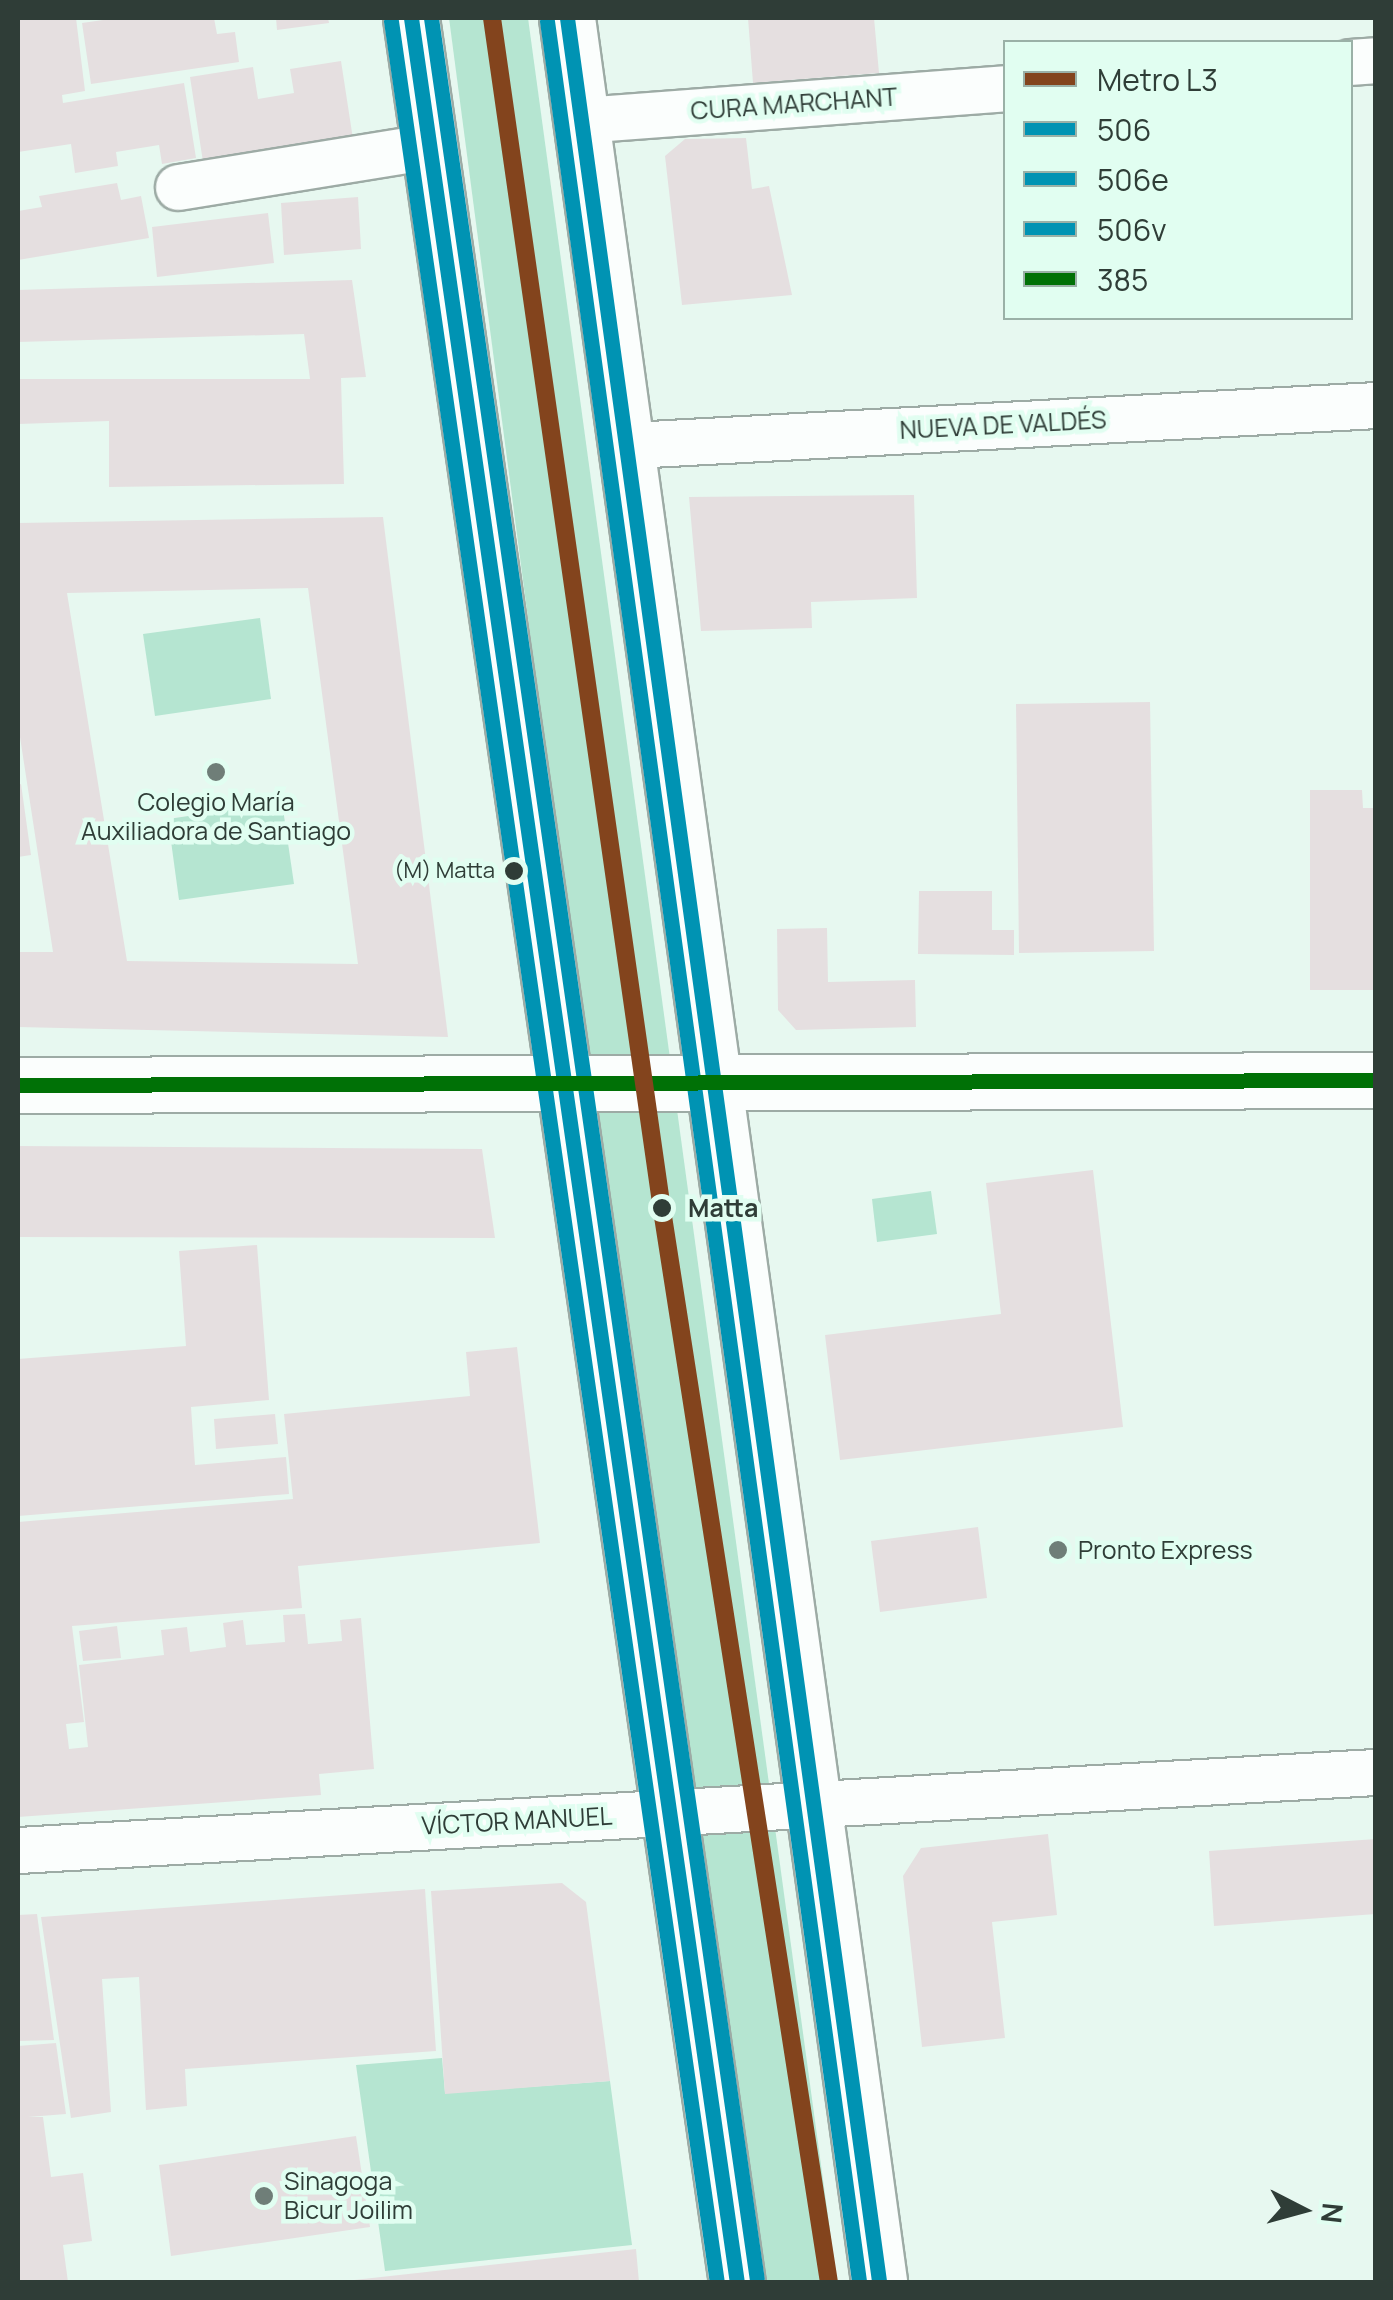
<!DOCTYPE html>
<meta charset="utf-8">
<style>
body{margin:0}
#map{position:relative;width:1393px;height:2300px;overflow:hidden;background:#e7f8f0;font-family:Manrope,sans-serif}
div>[style]{position:absolute}
[style*='--x']{left:calc(var(--x)*1px);top:calc(var(--y)*1px);width:calc(var(--w)*1px);rotate:calc(var(--a)*1deg)}
.green>*{inset:0;background:#b5e5d1}
.building>*{inset:0;background:#e5dfe0}
.roads{filter:drop-shadow(2px 0 #9daba5) drop-shadow(-2px 0 #9daba5) drop-shadow(0 2px #9daba5) drop-shadow(0 -2px #9daba5)}
.street>*{height:45px;margin:-22.5px;padding:0 22.5px;transform-origin:22.5px;border-radius:22.5px;background:#fbfefd}
.secondary>*{height:55px;margin:-27.5px;padding:0 27.5px;transform-origin:27.5px;border-radius:27.5px;background:#fbfefd}
.primary>*{height:55px;margin:-27.5px;padding:0 27.5px;transform-origin:27.5px;border-radius:27.5px;background:#fbfefd}
.bus-1>*{height:15px;margin:-7.5px;padding:0 7.5px;transform-origin:7.5px;border-radius:7.5px;background:#0093b3}
.bus-2>*{height:15px;margin:-7.5px;padding:0 7.5px;transform-origin:7.5px;border-radius:7.5px;background:#0093b3}
.bus-3>*{height:15px;margin:-7.5px;padding:0 7.5px;transform-origin:7.5px;border-radius:7.5px;background:#0093b3}
.bus-4>*{height:15px;margin:-7.5px;padding:0 7.5px;transform-origin:7.5px;border-radius:7.5px;background:#007106}
.metro-1>*{height:18px;margin:-9px;padding:0 9px;transform-origin:9px;border-radius:9px;background:#83441d}
.dots>*{width:28px;height:28px;translate:-50% -50%;box-sizing:border-box;border:5px solid #e1fef1;border-radius:50%}
span{translate:-50% -50%;white-space:nowrap;text-align:center;line-height:1.15;-webkit-text-stroke:9px #e1fef1;paint-order:stroke}
.bus-label{font-size:22px;color:#2f3d37}
.right{translate:-100% -50%;text-align:right}
.street-label{font-size:25px;color:#2f3d37}
.poi-label{font-size:25px;color:#2f3d37}
.left{translate:0 -50%;text-align:left}
.stop-label{font-size:25px;color:#2f3d37;font-weight:700}
.frame{position:absolute;inset:0;border:20px solid #2f3d37;pointer-events:none}
.legend{position:absolute;left:1003px;top:40px;width:350px;height:280px;box-sizing:border-box;background:#e1fef1;border:2px solid #9ab1a7;margin:0;padding:12px 18px;list-style:none;font-size:30px;color:#2f3d37}
.legend li{display:flex;align-items:center;gap:20px;height:50px}
.legend b{width:50px;border:2px solid #9ab1a7}
.north{position:absolute;left:1253px;top:2160px;width:100px;height:100px;-webkit-text-stroke:8px #e1fef1;paint-order:stroke;rotate:96deg;font-size:28px;font-weight:700;line-height:40px;text-align:center;color:#2f3d37}
.north::after{content:'';display:block;margin:auto;width:35px;height:45px;background:#2f3d37;clip-path:polygon(50% 0,100% 100%,50% 72%,0 100%)}
</style>
<div id="map">
<div class="green">
<i style="clip-path:polygon(449px 18px,528px 18px,837px 2282px,766px 2282px,576px 983px)"></i>
<i style="clip-path:polygon(260px 618px,271px 699px,155px 716px,143px 634px)"></i>
<i style="clip-path:polygon(282px 802px,294px 884px,179px 900px,168px 819px)"></i>
<i style="clip-path:polygon(931px 1191px,937px 1234px,877px 1242px,872px 1199px)"></i>
<i style="clip-path:polygon(442px 2058px,445px 2093px,610px 2081px,632px 2245px,385px 2271px,356px 2065px)"></i>
</div>
<div class="building">
<i style="clip-path:polygon(18px 18px,76px 18px,85px 91px,62px 95px,63px 103px,184px 83px,196px 158px,162px 164px,159px 145px,116px 152px,118px 166px,75px 173px,71px 144px,18px 152px)"></i>
<i style="clip-path:polygon(117px 18px,214px 18px,217px 34px,235px 32px,239px 62px,91px 84px,82px 23px)"></i>
<i style="clip-path:polygon(276px 18px,328px 18px,329px 23px,277px 30px)"></i>
<i style="clip-path:polygon(748px 18px,874px 18px,879px 73px,753px 83px)"></i>
<i style="clip-path:polygon(341px 61px,353px 139px,203px 162px,190px 77px,253px 67px,258px 99px,294px 93px,290px 69px)"></i>
<i style="clip-path:polygon(746px 138px,752px 189px,769px 186px,792px 295px,682px 305px,665px 156px,685px 139px)"></i>
<i style="clip-path:polygon(117px 183px,121px 200px,141px 196px,149px 238px,18px 260px,18px 211px,42px 207px,39px 196px)"></i>
<i style="clip-path:polygon(358px 197px,361px 249px,284px 255px,281px 203px)"></i>
<i style="clip-path:polygon(268px 213px,274px 263px,157px 277px,152px 227px)"></i>
<i style="clip-path:polygon(352px 280px,366px 377px,341px 378px,344px 484px,109px 487px,109px 421px,18px 424px,18px 379px,310px 379px,304px 334px,18px 342px,18px 290px)"></i>
<i style="clip-path:polygon(914px 495px,917px 598px,811px 602px,812px 628px,701px 631px,689px 497px)"></i>
<i style="clip-path:polygon(evenodd,383px 517px,448px 1037px,18px 1027px,18px 952px,53px 952px,18px 724px,18px 523px,383px 517px,308px 588px,358px 964px,127px 961px,67px 593px,308px 588px)"></i>
<i style="clip-path:polygon(1150px 702px,1154px 951px,1019px 953px,1016px 704px)"></i>
<i style="clip-path:polygon(21px 784px,31px 855px,18px 857px,18px 785px)"></i>
<i style="clip-path:polygon(1310px 790px,1362px 790px,1363px 808px,1376px 808px,1376px 990px,1310px 990px)"></i>
<i style="clip-path:polygon(919px 891px,992px 891px,992px 930px,1014px 930px,1014px 955px,918px 954px)"></i>
<i style="clip-path:polygon(827px 928px,828px 982px,915px 980px,916px 1027px,796px 1030px,778px 1010px,777px 929px)"></i>
<i style="clip-path:polygon(18px 1146px,482px 1149px,495px 1238px,18px 1237px)"></i>
<i style="clip-path:polygon(1093px 1170px,1123px 1427px,840px 1460px,825px 1335px,1001px 1314px,986px 1183px)"></i>
<i style="clip-path:polygon(257px 1245px,269px 1400px,191px 1407px,195px 1465px,286px 1457px,289px 1494px,18px 1516px,18px 1359px,186px 1346px,179px 1251px)"></i>
<i style="clip-path:polygon(517px 1347px,540px 1543px,298px 1566px,302px 1608px,72px 1626px,84px 1722px,66px 1724px,69px 1749px,88px 1747px,79px 1665px,164px 1655px,161px 1630px,187px 1627px,190px 1652px,226px 1647px,223px 1623px,243px 1620px,246px 1645px,285px 1642px,283px 1615px,305px 1614px,308px 1644px,342px 1641px,340px 1620px,361px 1618px,374px 1769px,319px 1774px,321px 1795px,18px 1817px,18px 1522px,293px 1499px,284px 1414px,470px 1396px,466px 1352px)"></i>
<i style="clip-path:polygon(275px 1414px,278px 1444px,216px 1449px,214px 1419px)"></i>
<i style="clip-path:polygon(978px 1527px,987px 1598px,880px 1612px,871px 1541px)"></i>
<i style="clip-path:polygon(117px 1626px,121px 1658px,83px 1661px,79px 1631px)"></i>
<i style="clip-path:polygon(1048px 1834px,1057px 1915px,992px 1922px,1005px 2038px,922px 2047px,903px 1876px,921px 1848px)"></i>
<i style="clip-path:polygon(1376px 1839px,1376px 1914px,1214px 1926px,1209px 1851px)"></i>
<i style="clip-path:polygon(562px 1883px,586px 1902px,610px 2081px,445px 2094px,431px 1891px)"></i>
<i style="clip-path:polygon(425px 1889px,436px 2051px,185px 2069px,187px 2106px,146px 2110px,139px 1977px,102px 1979px,111px 2112px,71px 2118px,41px 1917px)"></i>
<i style="clip-path:polygon(37px 1914px,54px 2040px,18px 2041px,18px 1915px)"></i>
<i style="clip-path:polygon(56px 2043px,66px 2114px,28px 2117px,43px 2117px,51px 2177px,83px 2173px,92px 2241px,63px 2245px,68px 2282px,18px 2282px,18px 2046px)"></i>
<i style="clip-path:polygon(356px 2136px,370px 2227px,171px 2256px,159px 2165px)"></i>
<i style="clip-path:polygon(636px 2249px,639px 2282px,354px 2282px,354px 2280px)"></i>
</div>
<div class="roads">
<div class="street">
<i style="--x:1350;--y:62;--w:26;--a:-4"></i>
<i style="--x:582;--y:120;--w:425;--a:-4.3"></i>
<i style="--x:178;--y:187;--w:255;--a:-9.2"></i>
<i style="--x:631;--y:445;--w:746;--a:-3.07"></i>
<i style="--x:18;--y:1850;--w:1360;--a:-3.29"></i>
</div>
<div class="secondary">
<i style="--x:18;--y:1085;--w:1358;--a:-0.21"></i>
</div>
<div class="primary">
<i style="--x:411;--y:18;--w:2287;--a:81.81"></i>
<i style="--x:567;--y:18;--w:2285;--a:82.15"></i>
</div>
</div>
<div class="bus-1">
<i style="--x:411;--y:18;--w:2287;--a:81.81"></i>
<i style="--x:567;--y:18;--w:2285;--a:82.15"></i>
</div>
<div class="bus-2">
<i style="--x:391;--y:21;--w:2284;--a:81.8"></i>
<i style="--x:547;--y:21;--w:2282;--a:82.14"></i>
</div>
<div class="bus-3">
<i style="--x:431;--y:18;--w:2284;--a:81.8"></i>
</div>
<div class="bus-4">
<i style="--x:18;--y:1085;--w:1358;--a:-0.21"></i>
</div>
<div class="metro-1">
<i style="--x:492;--y:18;--w:1204;--a:81.88"></i>
<i style="--x:662;--y:1210;--w:1085;--a:81.15"></i>
</div>
<div class="dots">
<i style="left:216px;top:772px;background:#6f7e78"></i>
<i style="left:514px;top:871px;background:#2f3d37"></i>
<i style="left:662px;top:1208px;background:#2f3d37"></i>
<i style="left:1058px;top:1550px;background:#6f7e78"></i>
<i style="left:264px;top:2196px;background:#6f7e78"></i>
</div>
<div class="bus-label">
<span class="right" style="left:495px;top:871px">(M) Matta</span>
</div>
<div class="street-label">
<span style="left:794px;top:104px;rotate:-4deg">CURA MARCHANT</span>
<span style="left:1003px;top:425px;rotate:-3deg">NUEVA DE VALDÉS</span>
<span style="left:517px;top:1821px;rotate:-3deg">VÍCTOR MANUEL</span>
</div>
<div class="poi-label">
<span style="left:216px;top:817px">Colegio María<br>Auxiliadora de Santiago</span>
<span class="left" style="left:1078px;top:1550px">Pronto Express</span>
<span class="left" style="left:284px;top:2196px">Sinagoga<br>Bicur Joilim</span>
</div>
<div class="stop-label">
<span class="left" style="left:688px;top:1208px">Matta</span>
</div>
<div class="frame"></div>
<ul class="legend">
<li><b style="height:12px;background:#83441d"></b>Metro L3</li>
<li><b style="height:12px;background:#0093b3"></b>506</li>
<li><b style="height:12px;background:#0093b3"></b>506e</li>
<li><b style="height:12px;background:#0093b3"></b>506v</li>
<li><b style="height:12px;background:#007106"></b>385</li>
</ul>
<div class="north">N</div>
</div>
